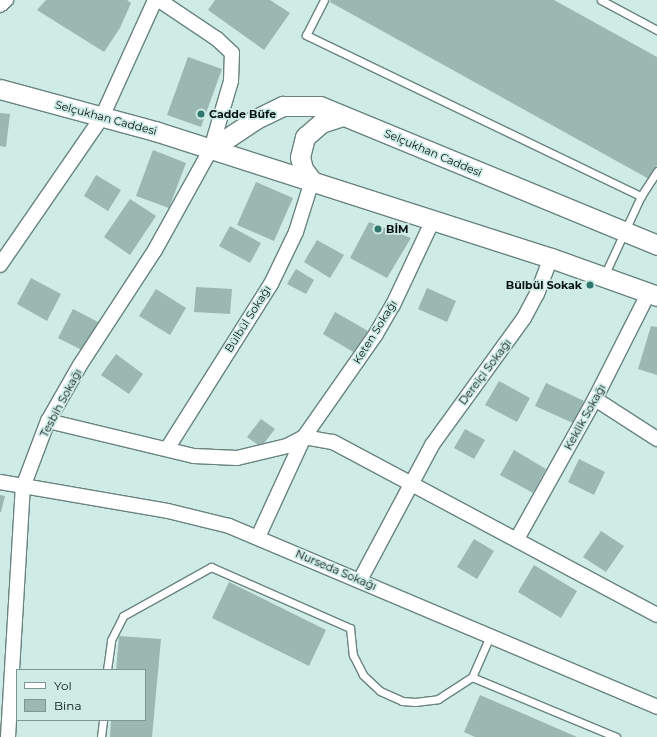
<!DOCTYPE html>
<meta charset="utf-8">
<style>
body{margin:0}
#map{position:relative;width:657px;height:737px;overflow:hidden;background:#ceebe6;font-family:Montserrat,sans-serif}
div>[style]{position:absolute}
[style*='--x']{left:calc(var(--x)*1px);top:calc(var(--y)*1px);width:calc(var(--w)*1px);rotate:calc(var(--a)*1deg)}
.building>*{inset:0;background:#9bb7b2}
.roads{filter:drop-shadow(1px 0 #69847f) drop-shadow(-1px 0 #69847f) drop-shadow(0 1px #69847f) drop-shadow(0 -1px #69847f)}
.lane>*{height:7px;margin:-3.5px;padding:0 3.5px;transform-origin:3.5px;border-radius:3.5px;background:#fff}
.street>*{height:14px;margin:-7px;padding:0 7px;transform-origin:7px;border-radius:7px;background:#fff}
.secondary>*{height:19px;margin:-9.5px;padding:0 9.5px;transform-origin:9.5px;border-radius:9.5px;background:#fff}
.dots>*{width:11px;height:11px;translate:-50% -50%;box-sizing:border-box;border:2px solid #ceebe6;border-radius:50%}
span{translate:-50% -50%;white-space:nowrap;text-align:center;line-height:1.15;-webkit-text-stroke:3.5px #ceebe6;paint-order:stroke}
.poi-label{font-size:11px;color:#081311;font-weight:700}
.left{translate:0 -50%;text-align:left}
.right{translate:-100% -50%;text-align:right}
.street-label{font-size:11px;color:#081311}
.legend{position:absolute;left:16px;top:669px;width:130px;height:52px;box-sizing:border-box;background:#ceebe6;border:1px solid #7f9591;margin:0;padding:5px 7px;list-style:none;font-size:12px;color:#081311}
.legend li{display:flex;align-items:center;gap:8px;height:20px}
.legend b{width:20px;border:1px solid #7f9591}
</style>
<div id="map">
<div class="building">
<i style="clip-path:polygon(46px 0,127px 0,131px 3px,120px 28px,104px 52px,37px 10px)"></i>
<i style="clip-path:polygon(215px 0,270px 0,290px 13px,264px 50px,208px 10px)"></i>
<i style="clip-path:polygon(331px 0,554px 0,657px 57px,657px 165px,649px 179px,330px 2px)"></i>
<i style="clip-path:polygon(188px 57px,222px 69px,201px 127px,167px 115px)"></i>
<i style="clip-path:polygon(0 113px,10px 114px,6px 147px,0 146px)"></i>
<i style="clip-path:polygon(153px 150px,186px 163px,169px 208px,136px 196px)"></i>
<i style="clip-path:polygon(96px 175px,121px 190px,108px 211px,84px 196px)"></i>
<i style="clip-path:polygon(256px 182px,293px 198px,274px 241px,237px 225px)"></i>
<i style="clip-path:polygon(130px 199px,156px 216px,130px 255px,104px 237px)"></i>
<i style="clip-path:polygon(369px 222px,411px 238px,387px 278px,350px 258px)"></i>
<i style="clip-path:polygon(230px 226px,261px 243px,250px 263px,219px 246px)"></i>
<i style="clip-path:polygon(317px 240px,344px 255px,330px 278px,304px 262px)"></i>
<i style="clip-path:polygon(296px 269px,314px 280px,306px 294px,287px 284px)"></i>
<i style="clip-path:polygon(31px 278px,61px 294px,47px 321px,17px 304px)"></i>
<i style="clip-path:polygon(196px 287px,232px 289px,230px 314px,194px 312px)"></i>
<i style="clip-path:polygon(427px 288px,456px 301px,447px 322px,418px 309px)"></i>
<i style="clip-path:polygon(156px 289px,186px 308px,170px 335px,139px 316px)"></i>
<i style="clip-path:polygon(73px 309px,98px 322px,84px 351px,58px 338px)"></i>
<i style="clip-path:polygon(335px 312px,368px 331px,355px 353px,323px 334px)"></i>
<i style="clip-path:polygon(651px 326px,657px 327px,657px 375px,638px 369px)"></i>
<i style="clip-path:polygon(116px 354px,143px 374px,129px 394px,101px 375px)"></i>
<i style="clip-path:polygon(499px 381px,530px 398px,517px 422px,485px 405px)"></i>
<i style="clip-path:polygon(546px 383px,584px 401px,573px 423px,535px 406px)"></i>
<i style="clip-path:polygon(261px 419px,275px 429px,261px 447px,247px 437px)"></i>
<i style="clip-path:polygon(465px 429px,485px 440px,474px 459px,454px 448px)"></i>
<i style="clip-path:polygon(514px 450px,546px 469px,533px 493px,500px 475px)"></i>
<i style="clip-path:polygon(579px 459px,605px 472px,594px 495px,568px 482px)"></i>
<i style="clip-path:polygon(0 495px,5px 496px,1px 512px,0 512px)"></i>
<i style="clip-path:polygon(601px 531px,624px 546px,606px 572px,583px 557px)"></i>
<i style="clip-path:polygon(474px 539px,494px 551px,477px 579px,457px 567px)"></i>
<i style="clip-path:polygon(534px 565px,577px 591px,561px 618px,518px 592px)"></i>
<i style="clip-path:polygon(229px 582px,326px 630px,309px 666px,212px 618px)"></i>
<i style="clip-path:polygon(119px 636px,161px 639px,152px 737px,110px 737px,111px 720px,145px 720px,145px 670px,116px 670px)"></i>
<i style="clip-path:polygon(480px 695px,577px 737px,475px 737px,464px 732px)"></i>
</div>
<div class="roads">
<div class="lane">
<i style="--x:324;--y:0;--w:39;--a:117"></i>
<i style="--x:306;--y:35;--w:372;--a:25.7"></i>
<i style="--x:601;--y:0;--w:64;--a:28.2"></i>
<i style="--x:604;--y:276;--w:88;--a:-65.2"></i>
<i style="--x:641;--y:196;--w:30;--a:-57"></i>
<i style="--x:107;--y:670;--w:30;--a:-82"></i>
<i style="--x:111;--y:640;--w:27;--a:-63"></i>
<i style="--x:123;--y:616;--w:101;--a:-29.1"></i>
<i style="--x:211;--y:567;--w:152;--a:23.7"></i>
<i style="--x:350;--y:628;--w:27;--a:84"></i>
<i style="--x:353;--y:655;--w:22;--a:63"></i>
<i style="--x:363;--y:675;--w:23;--a:43"></i>
<i style="--x:380;--y:691;--w:24;--a:24"></i>
<i style="--x:402;--y:701;--w:13;--a:4"></i>
<i style="--x:415;--y:702;--w:23;--a:-7"></i>
<i style="--x:438;--y:699;--w:40;--a:-32.9"></i>
<i style="--x:472;--y:677;--w:45;--a:-66.3"></i>
<i style="--x:472;--y:677;--w:156;--a:22.6"></i>
<i style="--x:101;--y:737;--w:17;--a:-83"></i>
</div>
<div class="street">
<i style="--x:0;--y:5;--w:8;--a:-40"></i>
<i style="--x:0;--y:265;--w:180;--a:-55.4"></i>
<i style="--x:102;--y:117;--w:128;--a:-65.6"></i>
<i style="--x:595;--y:399;--w:74;--a:32.8"></i>
<i style="--x:48;--y:421;--w:150;--a:13.5"></i>
<i style="--x:194;--y:456;--w:43;--a:2.7"></i>
<i style="--x:237;--y:458;--w:51;--a:-13.5"></i>
<i style="--x:287;--y:446;--w:19;--a:-28"></i>
<i style="--x:304;--y:437;--w:29;--a:10"></i>
<i style="--x:333;--y:442;--w:367;--a:28.1"></i>
<i style="--x:167;--y:449;--w:195;--a:-57.8"></i>
<i style="--x:271;--y:284;--w:58;--a:-64.3"></i>
<i style="--x:296;--y:232;--w:53;--a:-72.6"></i>
<i style="--x:0;--y:482;--w:170;--a:9.8"></i>
<i style="--x:168;--y:511;--w:63;--a:13.8"></i>
<i style="--x:229;--y:526;--w:465;--a:22.9"></i>
<i style="--x:258;--y:537;--w:110;--a:-65.3"></i>
<i style="--x:304;--y:437;--w:126;--a:-55"></i>
<i style="--x:376;--y:334;--w:34;--a:-60"></i>
<i style="--x:393;--y:305;--w:94;--a:-64.8"></i>
<i style="--x:517;--y:539;--w:160;--a:-60.9"></i>
<i style="--x:595;--y:399;--w:120;--a:-63.2"></i>
<i style="--x:360;--y:580;--w:153;--a:-61.9"></i>
<i style="--x:432;--y:445;--w:157;--a:-54.1"></i>
<i style="--x:524;--y:318;--w:27;--a:-62"></i>
<i style="--x:537;--y:294;--w:39;--a:-69"></i>
<i style="--x:8;--y:737;--w:250;--a:-86.6"></i>
<i style="--x:23;--y:487;--w:71;--a:-69.3"></i>
<i style="--x:48;--y:421;--w:64;--a:-60.3"></i>
<i style="--x:80;--y:365;--w:137;--a:-56.9"></i>
<i style="--x:155;--y:250;--w:115;--a:-61"></i>
<i style="--x:211;--y:149;--w:71;--a:-73.6"></i>
<i style="--x:231;--y:81;--w:28;--a:-88"></i>
<i style="--x:232;--y:53;--w:21;--a:-137"></i>
<i style="--x:217;--y:39;--w:70;--a:-146.1"></i>
</div>
<div class="secondary">
<i style="--x:0;--y:89;--w:161;--a:15.2"></i>
<i style="--x:155;--y:131;--w:416;--a:17.8"></i>
<i style="--x:551;--y:258;--w:113;--a:19.7"></i>
<i style="--x:211;--y:149;--w:54;--a:-33.7"></i>
<i style="--x:256;--y:119;--w:30;--a:-26"></i>
<i style="--x:283;--y:106;--w:37;--a:0"></i>
<i style="--x:320;--y:106;--w:365;--a:22.4"></i>
<i style="--x:312;--y:181;--w:15;--a:-127"></i>
<i style="--x:303;--y:169;--w:12;--a:-104"></i>
<i style="--x:300;--y:157;--w:21;--a:-76"></i>
<i style="--x:305;--y:137;--w:21;--a:-41"></i>
<i style="--x:321;--y:123;--w:22;--a:-18"></i>
</div>
</div>
<div class="dots">
<i style="left:201px;top:114px;background:#30766c"></i>
<i style="left:378px;top:229px;background:#30766c"></i>
<i style="left:590px;top:285px;background:#30766c"></i>
</div>
<div class="poi-label">
<span class="left" style="left:209px;top:114px">Cadde Büfe</span>
<span class="left" style="left:386px;top:229px">BİM</span>
<span class="right" style="left:582px;top:285px">Bülbül Sokak</span>
</div>
<div class="street-label">
<span style="left:106px;top:118px;rotate:15deg">Selçukhan Caddesi</span>
<span style="left:433px;top:153px;rotate:23deg">Selçukhan Caddesi</span>
<span style="left:248px;top:319px;rotate:-58deg">Bülbül Sokağı</span>
<span style="left:375px;top:332px;rotate:-58deg">Keten Sokağı</span>
<span style="left:485px;top:372px;rotate:-53deg">Dereiçi Sokağı</span>
<span style="left:61px;top:403px;rotate:-62deg">Tesbih Sokağı</span>
<span style="left:585px;top:417px;rotate:-61deg">Keklik Sokağı</span>
<span style="left:336px;top:570px;rotate:23deg">Nurseda Sokağı</span>
</div>
<ul class="legend">
<li><b style="height:5px;background:#fff"></b>Yol</li>
<li><b style="height:11px;background:#9bb7b2"></b>Bina</li>
</ul>
</div>
